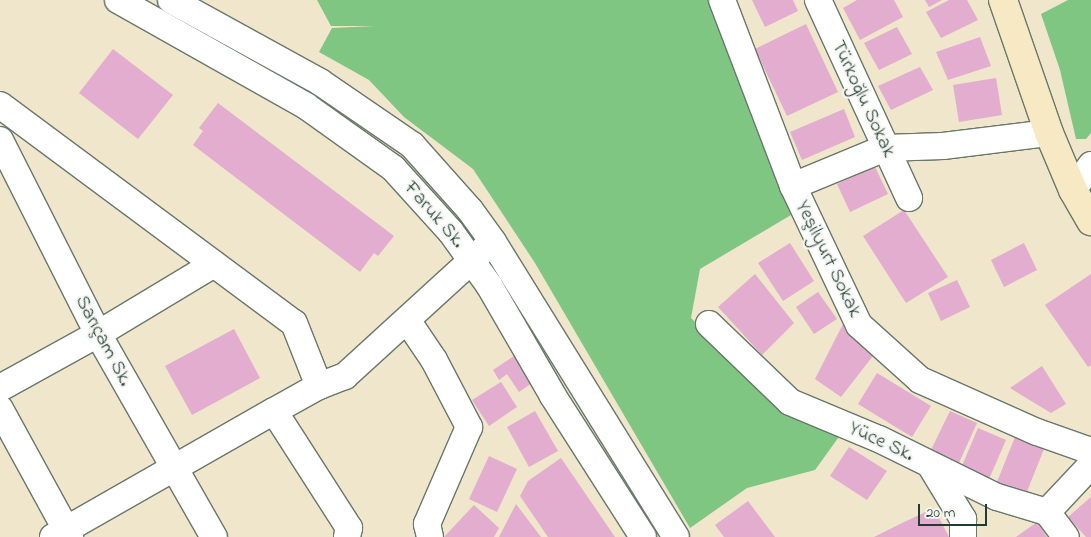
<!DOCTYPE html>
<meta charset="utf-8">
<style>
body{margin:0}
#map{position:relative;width:1091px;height:537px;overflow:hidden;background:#efe6cc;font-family:"Indie Flower",sans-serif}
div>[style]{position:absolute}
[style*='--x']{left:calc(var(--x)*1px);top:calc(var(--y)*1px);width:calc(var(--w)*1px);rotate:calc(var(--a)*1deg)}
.green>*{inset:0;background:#7fc682}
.building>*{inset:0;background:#e2adce}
.roads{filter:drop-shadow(1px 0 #687869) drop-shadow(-1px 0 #687869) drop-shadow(0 1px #687869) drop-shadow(0 -1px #687869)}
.street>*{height:26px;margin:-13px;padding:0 13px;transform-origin:13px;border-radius:13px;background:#fff}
.secondary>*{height:28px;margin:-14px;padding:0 14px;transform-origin:14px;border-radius:14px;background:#f6e9c3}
span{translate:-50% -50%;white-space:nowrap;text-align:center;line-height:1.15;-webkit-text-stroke:4.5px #f6f6f2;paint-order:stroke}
.street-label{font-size:20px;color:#1f3d34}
.scale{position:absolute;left:918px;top:504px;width:69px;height:22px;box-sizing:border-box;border:2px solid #1f3d34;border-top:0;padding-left:6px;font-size:15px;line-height:18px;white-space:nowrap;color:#1f3d34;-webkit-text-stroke:4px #f6f6f2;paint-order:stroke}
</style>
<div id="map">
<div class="green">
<i style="clip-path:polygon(317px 0,713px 0,791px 215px,700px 269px,691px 318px,779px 402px,841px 434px,815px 470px,747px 488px,690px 528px,535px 263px,473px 169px,404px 117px,369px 80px,319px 52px,332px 28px,375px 26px,331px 26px)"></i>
<i style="clip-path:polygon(1068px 0,1091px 0,1091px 133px,1086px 139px,1076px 139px,1060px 70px,1041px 14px)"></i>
</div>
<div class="building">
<i style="clip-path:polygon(752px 0,793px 0,798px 11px,765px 27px)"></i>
<i style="clip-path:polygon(857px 0,894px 0,903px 17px,860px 40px,843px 8px)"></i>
<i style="clip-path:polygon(925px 0,942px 0,929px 7px)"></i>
<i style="clip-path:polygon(949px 0,967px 0,978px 20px,941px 38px,926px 12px)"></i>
<i style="clip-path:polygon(806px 24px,838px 92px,787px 116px,755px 49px)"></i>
<i style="clip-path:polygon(897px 27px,912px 54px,879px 70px,864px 43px)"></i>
<i style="clip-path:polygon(980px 37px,991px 66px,948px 80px,936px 52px)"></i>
<i style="clip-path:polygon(113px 49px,173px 95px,138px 139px,79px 93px)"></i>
<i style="clip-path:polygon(920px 67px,933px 90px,891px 110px,878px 86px)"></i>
<i style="clip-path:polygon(996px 78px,1002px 115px,959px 122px,953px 85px)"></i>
<i style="clip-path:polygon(218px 103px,394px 236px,378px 256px,374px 253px,360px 272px,193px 145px,203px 131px,199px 128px)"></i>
<i style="clip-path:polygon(844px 109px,855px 137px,802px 160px,790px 132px)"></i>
<i style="clip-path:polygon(875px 167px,888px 194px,850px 212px,837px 184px)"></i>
<i style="clip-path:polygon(904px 210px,948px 277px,906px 303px,863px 236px)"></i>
<i style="clip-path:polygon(790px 243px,814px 281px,783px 301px,758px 263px)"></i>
<i style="clip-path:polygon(1024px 243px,1037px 270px,1004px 287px,991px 260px)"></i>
<i style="clip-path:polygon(755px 274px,794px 323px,762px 355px,718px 307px)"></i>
<i style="clip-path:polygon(1091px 274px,1091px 365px,1088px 367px,1045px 305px)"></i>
<i style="clip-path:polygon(957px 280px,970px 307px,941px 321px,928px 293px)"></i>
<i style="clip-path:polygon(818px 292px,837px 319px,814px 334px,796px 307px)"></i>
<i style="clip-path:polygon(843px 324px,876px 352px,841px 397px,815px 379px)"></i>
<i style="clip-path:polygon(234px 329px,260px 378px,192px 415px,165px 366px)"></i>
<i style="clip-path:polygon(514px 356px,532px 383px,519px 392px,507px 374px,499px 380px,493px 370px)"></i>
<i style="clip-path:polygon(1042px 366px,1066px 404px,1051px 413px,1010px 388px)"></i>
<i style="clip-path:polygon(877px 373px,931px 406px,912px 437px,858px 404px)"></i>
<i style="clip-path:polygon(501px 382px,517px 407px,489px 426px,472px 400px)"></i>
<i style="clip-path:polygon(535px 411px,558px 451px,529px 467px,507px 427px)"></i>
<i style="clip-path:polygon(950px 411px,977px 423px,958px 465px,930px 452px)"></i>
<i style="clip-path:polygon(978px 428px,1006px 440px,989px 479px,961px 468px)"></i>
<i style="clip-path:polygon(1015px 437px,1044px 449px,1026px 494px,997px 482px)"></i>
<i style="clip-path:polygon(849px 447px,887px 471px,867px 500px,830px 476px)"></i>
<i style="clip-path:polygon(489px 456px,517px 469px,497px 512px,469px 499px)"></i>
<i style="clip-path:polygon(561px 458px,615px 537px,548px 537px,520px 496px,528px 481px)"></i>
<i style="clip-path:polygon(1091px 497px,1091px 537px,1086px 537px,1068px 517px)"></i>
<i style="clip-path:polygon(748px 501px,775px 537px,724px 537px,715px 525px)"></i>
<i style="clip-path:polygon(516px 504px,541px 537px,499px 537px)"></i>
<i style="clip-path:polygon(474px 505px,499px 528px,494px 537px,444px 537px)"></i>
<i style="clip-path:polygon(934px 508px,949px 537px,874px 537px,898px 525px)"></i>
<i style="clip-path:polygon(1037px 522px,1047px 537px,1016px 537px)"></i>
</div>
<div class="roads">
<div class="street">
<i style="--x:118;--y:0;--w:216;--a:29.4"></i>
<i style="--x:306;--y:106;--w:107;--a:35.5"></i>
<i style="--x:393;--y:168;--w:86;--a:47.8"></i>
<i style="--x:451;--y:232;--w:65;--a:54.4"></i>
<i style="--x:489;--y:285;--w:128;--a:60"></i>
<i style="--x:553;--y:396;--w:167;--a:57.4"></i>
<i style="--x:171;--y:0;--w:170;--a:28.8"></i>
<i style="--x:320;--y:82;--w:112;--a:34.4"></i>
<i style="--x:412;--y:145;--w:87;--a:48.3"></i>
<i style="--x:470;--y:210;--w:39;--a:54"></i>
<i style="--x:493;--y:242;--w:347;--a:58.2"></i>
<i style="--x:722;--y:0;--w:199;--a:69.1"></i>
<i style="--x:793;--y:186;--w:154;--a:64.6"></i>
<i style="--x:859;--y:325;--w:82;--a:42"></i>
<i style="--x:920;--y:380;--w:128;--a:24"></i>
<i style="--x:1037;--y:432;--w:57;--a:19.4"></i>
<i style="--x:818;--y:0;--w:218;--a:65.3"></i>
<i style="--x:0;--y:105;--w:366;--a:36.6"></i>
<i style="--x:294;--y:323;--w:68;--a:68.4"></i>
<i style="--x:0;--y:140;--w:217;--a:63.2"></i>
<i style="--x:98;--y:334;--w:234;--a:60.3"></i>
<i style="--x:793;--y:186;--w:100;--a:-22.4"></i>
<i style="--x:885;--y:148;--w:58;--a:-2"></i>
<i style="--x:943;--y:146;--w:107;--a:-7"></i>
<i style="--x:1073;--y:190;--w:31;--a:-54"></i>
<i style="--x:407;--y:320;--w:48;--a:56"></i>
<i style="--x:434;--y:360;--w:76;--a:62.4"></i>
<i style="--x:469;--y:427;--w:106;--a:113.4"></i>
<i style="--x:427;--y:524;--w:13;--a:77"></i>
<i style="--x:709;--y:324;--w:112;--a:43.9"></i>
<i style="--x:790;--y:402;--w:96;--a:22.6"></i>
<i style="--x:879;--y:439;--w:131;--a:26.2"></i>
<i style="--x:997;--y:497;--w:52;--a:16.7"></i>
<i style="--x:1047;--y:512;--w:31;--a:53"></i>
<i style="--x:0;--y:388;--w:112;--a:-28.9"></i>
<i style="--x:98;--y:334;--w:135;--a:-31.1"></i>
<i style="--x:0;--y:409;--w:146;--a:61.3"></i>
<i style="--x:274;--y:411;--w:139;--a:57.3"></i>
<i style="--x:349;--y:528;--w:9;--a:103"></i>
<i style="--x:932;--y:468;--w:60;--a:58.7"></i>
<i style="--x:963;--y:519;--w:18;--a:90"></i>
<i style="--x:1047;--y:512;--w:64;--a:-46.9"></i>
<i style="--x:53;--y:537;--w:254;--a:-29.7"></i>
<i style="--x:274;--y:411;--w:51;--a:-29.1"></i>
<i style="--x:319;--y:386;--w:28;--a:-21"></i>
<i style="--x:345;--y:376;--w:190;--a:-42.4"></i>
</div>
<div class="secondary">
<i style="--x:1003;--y:0;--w:141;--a:70.9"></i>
<i style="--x:1049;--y:133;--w:62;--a:67.2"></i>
<i style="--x:1073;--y:190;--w:36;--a:60"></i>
</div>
</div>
<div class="street-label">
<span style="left:863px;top:99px;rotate:65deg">Türkoğlu Sokak</span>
<span style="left:434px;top:215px;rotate:49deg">Faruk Sk.</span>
<span style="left:828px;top:259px;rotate:64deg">Yeşilyurt Sokak</span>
<span style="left:103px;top:341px;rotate:62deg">Sarıçam Sk.</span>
<span style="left:881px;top:442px;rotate:25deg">Yüce Sk.</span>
</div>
<div class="scale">20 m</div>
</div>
